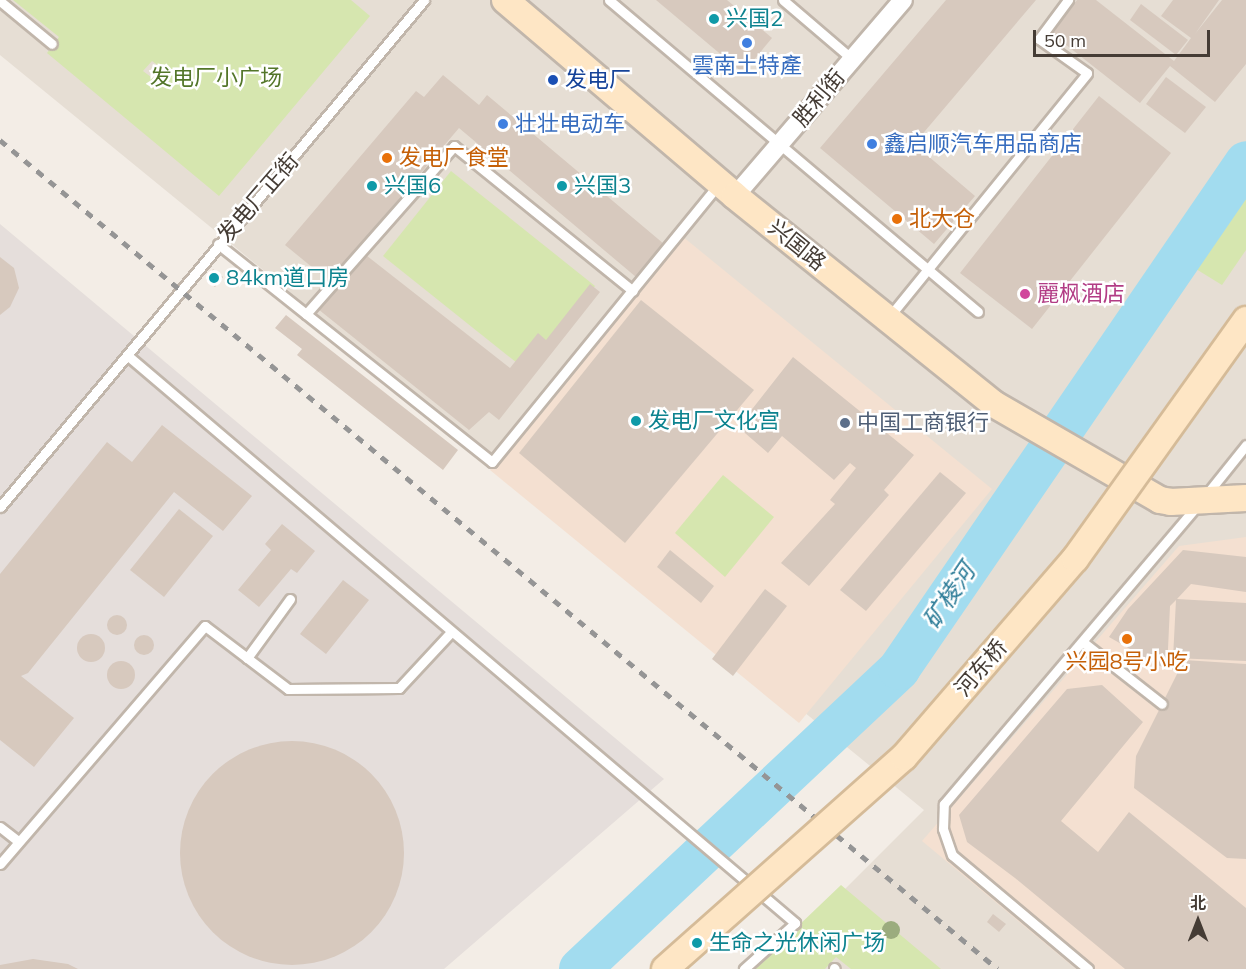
<!DOCTYPE html>
<meta charset="utf-8">
<style>
body{margin:0}
#map{position:relative;width:1246px;height:969px;overflow:hidden;background:#f3ede6;font-family:Mulish,"Noto Sans SC",sans-serif}
div>[style]{position:absolute}
[style*='--x']{left:calc(var(--x)*1px);top:calc(var(--y)*1px);width:calc(var(--w)*1px);rotate:calc(var(--a)*1deg)}
.residential>*{inset:0;background:#e6ded4}
.commercial>*{inset:0;background:#f4e0d1}
.industrial>*{inset:0;background:#e5dedb}
.green>*{inset:0;background:#d6e6af}
.river>*{height:42px;margin:-21px;padding:0 21px;transform-origin:21px;border-radius:21px;background:#a2dcef}
.building>*{inset:0;background:#d7c9be}
.round{border-radius:50%}
.roads{filter:drop-shadow(2px 0 #c1b6ab) drop-shadow(-2px 0 #c1b6ab) drop-shadow(0 2px #c1b6ab) drop-shadow(0 -2px #c1b6ab)}
.service>*{height:9px;margin:-4.5px;padding:0 4.5px;transform-origin:4.5px;border-radius:4.5px;background:#fff}
.minor>*{height:18px;margin:-9px;padding:0 9px;transform-origin:9px;border-radius:9px;background:#fff}
.secondary>*{height:26px;margin:-13px;padding:0 13px;transform-origin:13px;border-radius:13px;background:#fee6c5}
.rail>*{height:4.5px;margin-top:-2.25px;transform-origin:0;background:repeating-linear-gradient(90deg,#959595 0 8px,transparent 0 16px)}
.bridges{filter:drop-shadow(2px 0 #d5bb98) drop-shadow(-2px 0 #d5bb98) drop-shadow(0 2px #d5bb98) drop-shadow(0 -2px #d5bb98)}
.secondary-bridge>*{height:26px;margin:-13px;padding:0 13px;transform-origin:13px;border-radius:13px;background:#fee6c5}
.trees>*{width:18px;height:18px;margin:-9px;border-radius:50%;background:#9bac7e}
.dots>*{width:16px;height:16px;translate:-50% -50%;box-sizing:border-box;border:3px solid #fff;border-radius:50%}
span{translate:-50% -50%;white-space:nowrap;text-align:center;line-height:1.15;-webkit-text-stroke:5px #fff;paint-order:stroke}
.culture-label{font-size:22px;color:#0d838f}
.left{translate:0 -50%;text-align:left}
.shop-label{font-size:22px;color:#366cbe}
.park-label{font-size:22px;color:#537629}
.transit-label{font-size:22px;color:#164399}
.street-label{font-size:22px;color:#453c35}
.food-label{font-size:22px;color:#c56008}
.hotel-label{font-size:22px;color:#b23c85}
.service-label{font-size:22px;color:#4e5e75}
.water-label{font-size:24px;color:#2b7b97;font-style:italic}
.north{position:absolute;left:1168px;top:891px;width:60px;height:60px;-webkit-text-stroke:4px #fff;paint-order:stroke;rotate:0deg;font-size:16px;font-weight:700;line-height:24px;text-align:center;color:#453c35}
.north::after{content:'';display:block;margin:auto;width:21px;height:27px;background:#453c35;clip-path:polygon(50% 0,100% 100%,50% 72%,0 100%)}
.scale{position:absolute;left:1033px;top:30px;width:177px;height:27px;box-sizing:border-box;border:3px solid #453c35;border-top:0;padding-left:8px;font-size:18px;line-height:21px;white-space:nowrap;color:#453c35;-webkit-text-stroke:4px #fff;paint-order:stroke}
</style>
<div id="map">
<div class="residential">
<i style="clip-path:polygon(0 0,1246px 0,1246px 969px,765px 969px,924px 810px,0 55px)"></i>
</div>
<div class="commercial">
<i style="clip-path:polygon(682px 236px,992px 489px,799px 723px,490px 470px)"></i>
<i style="clip-path:polygon(1246px 537px,1246px 969px,1076px 969px,922px 841px,1179px 546px)"></i>
</div>
<div class="industrial">
<i style="clip-path:polygon(0 224px,664px 779px,444px 969px,0 969px)"></i>
</div>
<div class="green">
<i style="clip-path:polygon(evenodd,13px 0,351px 0,370px 16px,219px 196px,47px 53px,59px 37px,13px 0,152px 61px,167px 72px,159px 83px,143px 71px,152px 61px)"></i>
<i style="clip-path:polygon(451px 171px,595px 286px,527px 371px,383px 256px)"></i>
<i style="clip-path:polygon(1246px 196px,1246px 250px,1222px 285px,1196px 269px)"></i>
<i style="clip-path:polygon(723px 475px,774px 517px,725px 577px,675px 533px)"></i>
<i style="clip-path:polygon(841px 885px,941px 969px,851px 969px,836px 957px,825px 969px,753px 969px)"></i>
</div>
<div class="river">
<i style="--x:580;--y:969;--w:438;--a:-43.2"></i>
<i style="--x:899;--y:669;--w:614;--a:-55.61"></i>
</div>
<div class="building">
<i style="clip-path:polygon(656px 0,727px 0,772px 38px,743px 73px)"></i>
<i style="clip-path:polygon(946px 0,1036px 0,914px 144px,975px 196px,934px 244px,820px 148px)"></i>
<i style="clip-path:polygon(1077px 0,1096px 0,1174px 61px,1191px 38px,1161px 16px,1173px 0,1219px 0,1195px 34px,1222px 0,1246px 0,1246px 64px,1215px 102px,1170px 66px,1140px 103px,1051px 33px)"></i>
<i style="clip-path:polygon(1141px 4px,1188px 40px,1176px 55px,1130px 20px)"></i>
<i style="clip-path:polygon(443px 75px,479px 105px,487px 95px,664px 244px,636px 277px,459px 128px,329px 281px,285px 245px,416px 91px,424px 97px)"></i>
<i style="clip-path:polygon(1166px 77px,1206px 107px,1185px 133px,1146px 104px)"></i>
<i style="clip-path:polygon(1099px 96px,1171px 153px,1032px 329px,960px 273px)"></i>
<i style="clip-path:polygon(362px 252px,510px 368px,538px 333px,546px 340px,590px 284px,600px 292px,499px 420px,489px 412px,469px 430px,318px 309px)"></i>
<i style="clip-path:polygon(0 257px,14px 268px,19px 288px,10px 307px,0 315px)"></i>
<i style="clip-path:polygon(213px 269px,223px 277px,215px 287px,206px 280px)"></i>
<i style="clip-path:polygon(641px 300px,754px 390px,625px 543px,519px 453px)"></i>
<i style="clip-path:polygon(286px 315px,458px 450px,443px 470px,297px 355px,302px 349px,275px 328px)"></i>
<i style="clip-path:polygon(793px 357px,914px 455px,884px 490px,889px 495px,809px 586px,781px 563px,835px 504px,830px 500px,856px 468px,850px 463px,834px 480px,782px 436px,768px 453px,738px 427px)"></i>
<i style="clip-path:polygon(162px 425px,252px 496px,223px 531px,174px 492px,28px 673px,21px 676px,74px 718px,34px 767px,0 740px,0 574px,107px 442px,132px 462px)"></i>
<i style="clip-path:polygon(940px 472px,966px 493px,866px 611px,840px 590px)"></i>
<i style="clip-path:polygon(179px 509px,213px 536px,164px 597px,130px 570px)"></i>
<i style="clip-path:polygon(282px 524px,315px 551px,297px 573px,291px 569px,259px 607px,238px 590px,271px 550px,265px 544px)"></i>
<i style="clip-path:polygon(670px 550px,714px 586px,701px 603px,657px 567px)"></i>
<i style="clip-path:polygon(1183px 550px,1246px 557px,1246px 592px,1191px 584px,1177px 599px,1246px 603px,1246px 661px,1173px 658px,1176px 600px,1170px 606px,1167px 670px,1109px 637px,1128px 609px)"></i>
<i style="clip-path:polygon(343px 580px,369px 600px,326px 654px,300px 634px)"></i>
<i style="clip-path:polygon(765px 589px,787px 606px,733px 676px,712px 659px)"></i>
<i class="round" style="left:107px;top:615px;width:20px;height:20px"></i>
<i class="round" style="left:77px;top:634px;width:28px;height:28px"></i>
<i class="round" style="left:134px;top:635px;width:20px;height:20px"></i>
<i style="clip-path:polygon(1184px 660px,1246px 664px,1246px 859px,1227px 858px,1134px 788px,1136px 756px)"></i>
<i class="round" style="left:107px;top:661px;width:28px;height:28px"></i>
<i style="clip-path:polygon(1102px 685px,1143px 722px,1061px 821px,1098px 852px,1129px 812px,1246px 908px,1246px 969px,1125px 969px,1015px 878px,967px 842px,959px 815px,1067px 689px)"></i>
<i class="round" style="left:180px;top:741px;width:224px;height:224px"></i>
<i style="clip-path:polygon(993px 914px,1006px 924px,999px 932px,987px 922px)"></i>
<i style="clip-path:polygon(33px 959px,68px 964px,78px 969px,0 969px,0 965px)"></i>
</div>
<div class="roads">
<div class="service">
<i style="--x:609;--y:0;--w:483;--a:40.2"></i>
<i style="--x:783;--y:0;--w:91;--a:40.5"></i>
<i style="--x:0;--y:1;--w:67;--a:39.6"></i>
<i style="--x:218;--y:244;--w:350;--a:38.5"></i>
<i style="--x:492;--y:462;--w:359;--a:-50.8"></i>
<i style="--x:306;--y:314;--w:224;--a:-48.6"></i>
<i style="--x:454;--y:146;--w:230;--a:39"></i>
<i style="--x:889;--y:317;--w:314;--a:-50.9"></i>
<i style="--x:1087;--y:73;--w:59;--a:-144.7"></i>
<i style="--x:1039;--y:39;--w:49;--a:-53.4"></i>
<i style="--x:127;--y:355;--w:877;--a:40.37"></i>
<i style="--x:795;--y:923;--w:69;--a:138"></i>
<i style="--x:1206;--y:495;--w:64;--a:-51.3"></i>
<i style="--x:0;--y:507;--w:661;--a:-50.09"></i>
<i style="--x:1083;--y:642;--w:100;--a:38.1"></i>
<i style="--x:247;--y:658;--w:73;--a:-53.9"></i>
<i style="--x:0;--y:827;--w:23;--a:38"></i>
<i style="--x:0;--y:864;--w:314;--a:-49.3"></i>
<i style="--x:205;--y:626;--w:104;--a:37.2"></i>
<i style="--x:288;--y:689;--w:111;--a:-0.5"></i>
<i style="--x:399;--y:688;--w:76;--a:-47.1"></i>
<i style="--x:834;--y:968;--w:1;--a:45"></i>
<i style="--x:1088;--y:969;--w:177;--a:-140"></i>
<i style="--x:952;--y:855;--w:28;--a:-109"></i>
<i style="--x:943;--y:829;--w:25;--a:-88"></i>
<i style="--x:944;--y:804;--w:392;--a:-49.7"></i>
</div>
<div class="minor">
<i style="--x:735;--y:196;--w:258;--a:-49.4"></i>
</div>
<div class="secondary">
<i style="--x:505;--y:0;--w:302;--a:40.4"></i>
<i style="--x:735;--y:196;--w:330;--a:38.8"></i>
<i style="--x:992;--y:403;--w:194;--a:30"></i>
<i style="--x:1160;--y:500;--w:11;--a:10"></i>
<i style="--x:1171;--y:502;--w:75;--a:-3.1"></i>
</div>
</div>
<div class="rail">
<i style="--x:0;--y:140;--w:1297;--a:39.72"></i>
</div>
<div class="bridges">
<div class="secondary-bridge">
<i style="--x:665;--y:969;--w:319;--a:-41.6"></i>
<i style="--x:904;--y:757;--w:262;--a:-49.2"></i>
<i style="--x:1075;--y:559;--w:294;--a:-54.4"></i>
</div>
</div>
<div class="trees">
<i style="left:891px;top:930px"></i>
</div>
<div class="dots">
<i style="left:714px;top:19px;background:#0f9aa8"></i>
<i style="left:747px;top:43px;background:#3f7fe0"></i>
<i style="left:553px;top:80px;background:#1a4fb4"></i>
<i style="left:503px;top:124px;background:#3f7fe0"></i>
<i style="left:872px;top:144px;background:#3f7fe0"></i>
<i style="left:387px;top:158px;background:#e8710a"></i>
<i style="left:372px;top:186px;background:#0f9aa8"></i>
<i style="left:562px;top:186px;background:#0f9aa8"></i>
<i style="left:897px;top:219px;background:#e8710a"></i>
<i style="left:214px;top:278px;background:#0f9aa8"></i>
<i style="left:1025px;top:294px;background:#d1479c"></i>
<i style="left:636px;top:421px;background:#0f9aa8"></i>
<i style="left:845px;top:423px;background:#5c6f8a"></i>
<i style="left:1127px;top:639px;background:#e8710a"></i>
<i style="left:697px;top:943px;background:#0f9aa8"></i>
</div>
<div class="culture-label">
<span class="left" style="left:726px;top:19px">兴国2</span>
<span class="left" style="left:384px;top:186px">兴国6</span>
<span class="left" style="left:574px;top:186px">兴国3</span>
<span class="left" style="left:226px;top:278px">84km道口房</span>
<span class="left" style="left:648px;top:421px">发电厂文化宫</span>
<span class="left" style="left:709px;top:943px">生命之光休闲广场</span>
</div>
<div class="shop-label">
<span style="left:747px;top:66px">雲南土特產</span>
<span class="left" style="left:515px;top:124px">壮壮电动车</span>
<span class="left" style="left:884px;top:144px">鑫启顺汽车用品商店</span>
</div>
<div class="park-label">
<span style="left:216px;top:78px">发电厂小广场</span>
</div>
<div class="transit-label">
<span class="left" style="left:565px;top:80px">发电厂</span>
</div>
<div class="street-label">
<span style="left:819px;top:98px;rotate:-50deg">胜利街</span>
<span style="left:258px;top:198px;rotate:-49deg">发电厂正街</span>
<span style="left:797px;top:245px;rotate:39deg">兴国路</span>
<span style="left:981px;top:668px;rotate:-49deg">河东桥</span>
</div>
<div class="food-label">
<span class="left" style="left:399px;top:158px">发电厂食堂</span>
<span class="left" style="left:909px;top:219px">北大仓</span>
<span style="left:1127px;top:662px">兴园8号小吃</span>
</div>
<div class="hotel-label">
<span class="left" style="left:1037px;top:294px">麗枫酒店</span>
</div>
<div class="service-label">
<span class="left" style="left:857px;top:423px">中国工商银行</span>
</div>
<div class="water-label">
<span style="left:949px;top:596px;rotate:-56deg">矿棱河</span>
</div>
<div class="north">北</div>
<div class="scale">50 m</div>
</div>
